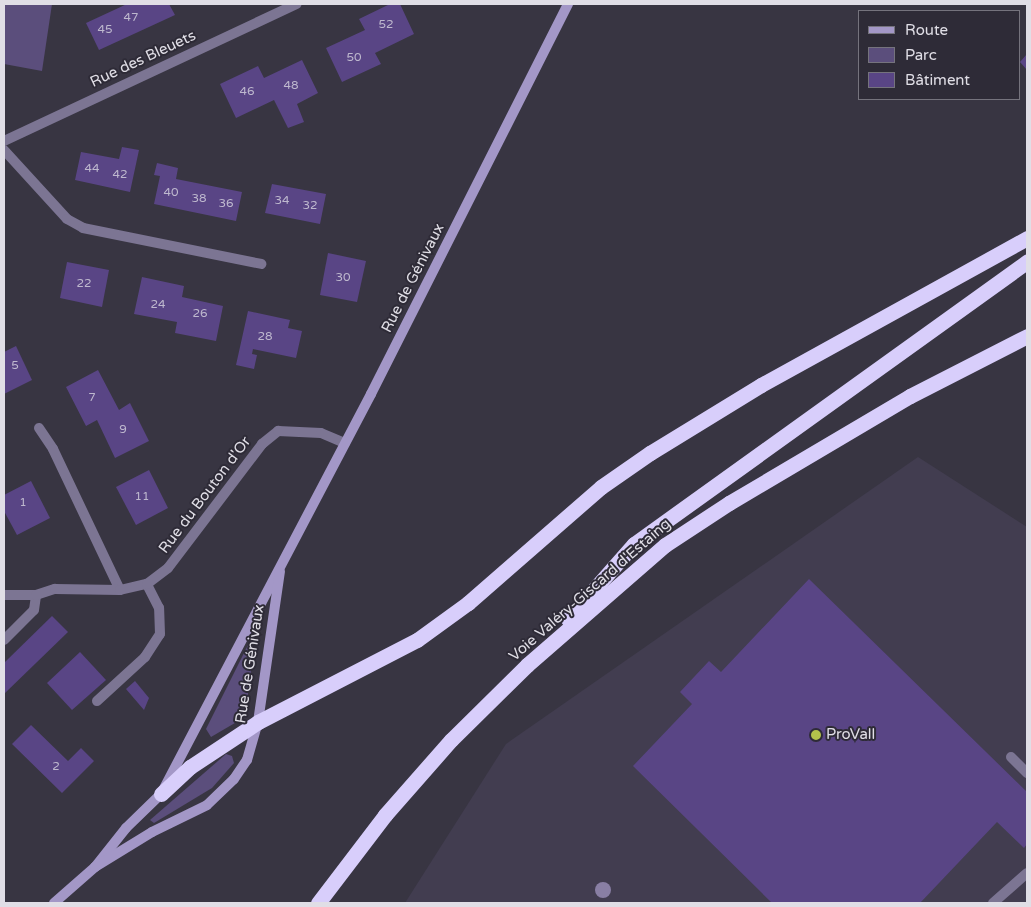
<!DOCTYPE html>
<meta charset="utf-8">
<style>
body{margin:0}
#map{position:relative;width:1031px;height:907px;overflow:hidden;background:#383542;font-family:"Varela Round",sans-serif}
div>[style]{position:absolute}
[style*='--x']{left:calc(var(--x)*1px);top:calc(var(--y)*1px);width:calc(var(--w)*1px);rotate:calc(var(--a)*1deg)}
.built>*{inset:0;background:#423d50}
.green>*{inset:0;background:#5b4e7c}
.building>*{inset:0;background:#594585}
.lane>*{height:10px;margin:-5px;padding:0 5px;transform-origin:5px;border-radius:5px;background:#7c7593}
.street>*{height:10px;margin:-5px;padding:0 5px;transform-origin:5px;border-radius:5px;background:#7c7593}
.secondary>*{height:10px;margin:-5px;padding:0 5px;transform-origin:5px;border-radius:5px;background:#a397c7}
.highway>*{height:15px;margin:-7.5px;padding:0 7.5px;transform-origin:7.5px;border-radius:7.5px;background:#d8cefb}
.trees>*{width:16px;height:16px;margin:-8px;border-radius:50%;background:#897fa4}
.dots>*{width:14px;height:14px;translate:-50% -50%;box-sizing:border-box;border:2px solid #2e2b37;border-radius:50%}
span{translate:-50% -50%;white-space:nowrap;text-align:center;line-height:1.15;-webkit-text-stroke:4px #2e2b37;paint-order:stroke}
.number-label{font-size:12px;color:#beb8ce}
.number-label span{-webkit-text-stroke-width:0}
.street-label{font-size:15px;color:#e0dee6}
.poi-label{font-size:15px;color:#e0dee6}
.left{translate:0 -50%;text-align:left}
.frame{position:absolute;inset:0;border:5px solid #e0dee6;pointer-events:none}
.legend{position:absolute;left:858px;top:10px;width:162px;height:90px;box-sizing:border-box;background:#2e2b37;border:1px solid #75737d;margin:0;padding:6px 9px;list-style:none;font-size:15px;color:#e0dee6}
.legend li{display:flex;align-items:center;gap:10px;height:25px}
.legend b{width:25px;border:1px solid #75737d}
</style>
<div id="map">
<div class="built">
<i style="clip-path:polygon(918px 457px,1027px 527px,1027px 903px,405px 903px,506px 744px)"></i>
</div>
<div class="green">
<i style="clip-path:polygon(4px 4px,52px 4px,42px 71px,4px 64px)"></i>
<i style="clip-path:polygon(255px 640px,246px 709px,240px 720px,211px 737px,206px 729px,250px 641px)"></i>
<i style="clip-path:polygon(226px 754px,232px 756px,234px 763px,212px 788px,154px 823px,150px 820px)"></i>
</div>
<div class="building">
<i style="clip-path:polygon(127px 4px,169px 4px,175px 15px,99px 50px,86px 23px)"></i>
<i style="clip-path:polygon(390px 4px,400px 4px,414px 34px,375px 53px,381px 64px,342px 82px,326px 48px,365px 30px,359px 19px)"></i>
<i style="clip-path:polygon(1027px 54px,1027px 70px,1020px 62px)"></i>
<i style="clip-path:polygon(302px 60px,318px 93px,297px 104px,304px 122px,288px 128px,274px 100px,236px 118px,220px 84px,258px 66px,264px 78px)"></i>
<i style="clip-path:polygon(122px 147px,139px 150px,130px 192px,75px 180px,81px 152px,119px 159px)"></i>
<i style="clip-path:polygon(157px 163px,178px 168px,176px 179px,242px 192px,236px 221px,154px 204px,160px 176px,154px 175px)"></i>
<i style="clip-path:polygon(272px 184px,326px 194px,320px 224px,265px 213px)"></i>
<i style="clip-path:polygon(328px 253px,366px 261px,357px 302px,320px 295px)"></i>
<i style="clip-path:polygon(67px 262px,109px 270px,102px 307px,60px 298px)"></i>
<i style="clip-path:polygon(142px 277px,184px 286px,182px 297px,223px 306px,216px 341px,175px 333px,177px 322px,134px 314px)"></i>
<i style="clip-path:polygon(248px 311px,290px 320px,288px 328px,302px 331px,296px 358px,253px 349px,252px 354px,257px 355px,254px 369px,236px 365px)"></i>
<i style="clip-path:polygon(16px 346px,32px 380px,4px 394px,4px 352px)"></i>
<i style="clip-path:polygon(98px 370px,119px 410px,130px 403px,149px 441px,115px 458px,97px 420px,86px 426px,66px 387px)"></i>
<i style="clip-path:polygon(149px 470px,168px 508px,136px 525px,116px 487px)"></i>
<i style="clip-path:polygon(31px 481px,50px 518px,17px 535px,4px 511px,4px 495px)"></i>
<i style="clip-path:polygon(809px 579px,1027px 792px,1027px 844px,1024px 848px,997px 822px,920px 903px,772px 903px,633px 766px,692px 704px,680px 692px,709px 661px,721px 672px)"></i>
<i style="clip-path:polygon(52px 616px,68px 632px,4px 694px,4px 663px)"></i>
<i style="clip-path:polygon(80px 652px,106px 680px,72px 710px,47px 683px)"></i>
<i style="clip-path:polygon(135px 681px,149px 698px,144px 710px,126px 689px)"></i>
<i style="clip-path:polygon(31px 725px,68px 761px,81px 748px,94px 761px,62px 793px,12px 744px)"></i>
</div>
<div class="lane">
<i style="--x:4;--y:640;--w:42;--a:-45"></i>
<i style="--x:34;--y:610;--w:15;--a:-82"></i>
<i style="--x:97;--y:701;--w:65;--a:-42.5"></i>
<i style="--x:145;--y:657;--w:27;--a:-57"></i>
<i style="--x:160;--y:634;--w:26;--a:-92"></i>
<i style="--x:159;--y:608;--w:27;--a:-117"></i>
<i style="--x:1011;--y:757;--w:23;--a:45"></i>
<i style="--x:993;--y:903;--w:45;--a:-41.4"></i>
</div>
<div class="street">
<i style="--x:4;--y:141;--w:323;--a:-25.1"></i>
<i style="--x:4;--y:150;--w:93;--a:47.6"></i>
<i style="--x:67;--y:219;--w:18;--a:29"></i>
<i style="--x:83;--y:228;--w:182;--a:11.4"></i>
<i style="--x:39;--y:428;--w:25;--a:56"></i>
<i style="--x:53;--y:449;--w:156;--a:64.6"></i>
<i style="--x:4;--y:595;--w:32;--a:0"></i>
<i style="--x:36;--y:595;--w:20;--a:-18"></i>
<i style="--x:55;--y:589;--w:65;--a:0.9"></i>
<i style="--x:120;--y:590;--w:28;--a:-13"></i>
<i style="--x:147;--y:584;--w:26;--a:-37"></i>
<i style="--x:168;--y:568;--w:156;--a:-52.8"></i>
<i style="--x:262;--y:444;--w:21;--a:-39"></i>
<i style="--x:278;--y:431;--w:43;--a:2.7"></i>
<i style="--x:321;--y:433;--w:26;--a:23"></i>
</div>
<div class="secondary">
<i style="--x:95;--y:867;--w:50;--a:-51.5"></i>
<i style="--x:126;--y:828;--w:49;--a:-44.2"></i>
<i style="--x:161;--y:794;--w:452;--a:-62.3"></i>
<i style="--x:371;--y:394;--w:437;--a:-63.2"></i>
<i style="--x:54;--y:903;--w:55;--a:-41.3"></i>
<i style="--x:95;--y:867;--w:67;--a:-31.6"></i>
<i style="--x:152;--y:832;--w:61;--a:-26.1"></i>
<i style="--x:207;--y:805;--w:37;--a:-44"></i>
<i style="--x:234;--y:779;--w:23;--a:-56"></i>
<i style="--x:247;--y:760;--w:40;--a:-74"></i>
<i style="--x:258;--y:722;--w:152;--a:-81.7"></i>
</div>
<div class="highway">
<i style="--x:568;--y:619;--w:100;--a:-48.7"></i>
<i style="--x:634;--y:544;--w:484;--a:-35.7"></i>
<i style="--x:161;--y:794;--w:40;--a:-43"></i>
<i style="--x:190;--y:767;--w:82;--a:-33.5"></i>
<i style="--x:258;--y:722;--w:179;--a:-27.3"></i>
<i style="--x:417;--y:640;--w:63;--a:-36"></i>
<i style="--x:468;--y:603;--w:176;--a:-41.1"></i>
<i style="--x:601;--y:487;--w:60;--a:-34.8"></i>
<i style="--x:650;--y:453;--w:130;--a:-31.5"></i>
<i style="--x:761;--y:385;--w:304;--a:-28.9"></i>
<i style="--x:318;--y:903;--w:111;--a:-52.7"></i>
<i style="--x:385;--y:815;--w:100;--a:-48.7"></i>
<i style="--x:451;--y:740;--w:107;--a:-44.6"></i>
<i style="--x:527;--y:665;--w:183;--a:-41"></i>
<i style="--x:665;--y:545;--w:77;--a:-33.3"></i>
<i style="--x:729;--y:503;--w:210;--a:-30.6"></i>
<i style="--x:910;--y:396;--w:131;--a:-27.1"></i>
</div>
<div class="trees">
<i style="left:603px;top:890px"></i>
</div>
<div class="dots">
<i style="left:816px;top:735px;background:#b3c24b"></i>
</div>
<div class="number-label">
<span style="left:131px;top:18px">47</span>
<span style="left:386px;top:25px">52</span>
<span style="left:105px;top:30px">45</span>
<span style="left:354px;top:58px">50</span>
<span style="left:291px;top:86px">48</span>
<span style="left:247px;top:92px">46</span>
<span style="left:92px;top:169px">44</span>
<span style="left:120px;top:175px">42</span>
<span style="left:171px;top:193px">40</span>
<span style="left:199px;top:199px">38</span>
<span style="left:282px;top:201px">34</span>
<span style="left:226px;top:204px">36</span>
<span style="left:310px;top:206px">32</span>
<span style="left:343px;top:278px">30</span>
<span style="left:84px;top:284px">22</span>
<span style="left:158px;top:305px">24</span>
<span style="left:200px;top:314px">26</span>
<span style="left:265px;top:337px">28</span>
<span style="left:15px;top:366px">5</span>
<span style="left:92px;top:398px">7</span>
<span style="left:123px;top:430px">9</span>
<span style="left:142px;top:497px">11</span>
<span style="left:23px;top:503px">1</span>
<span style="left:56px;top:767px">2</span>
</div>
<div class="street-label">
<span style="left:143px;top:59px;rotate:-25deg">Rue des Bleuets</span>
<span style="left:413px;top:278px;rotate:-63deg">Rue de Génivaux</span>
<span style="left:205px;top:495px;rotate:-53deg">Rue du Bouton d'Or</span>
<span style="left:590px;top:590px;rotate:-41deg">Voie Valéry-Giscard d'Estaing</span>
<span style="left:250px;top:664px;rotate:-81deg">Rue de Génivaux</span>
</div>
<div class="poi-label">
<span class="left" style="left:826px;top:735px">ProVall</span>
</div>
<div class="frame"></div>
<ul class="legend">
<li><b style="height:6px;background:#a397c7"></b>Route</li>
<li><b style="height:14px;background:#5b4e7c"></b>Parc</li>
<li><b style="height:14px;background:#594585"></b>Bâtiment</li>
</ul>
</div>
